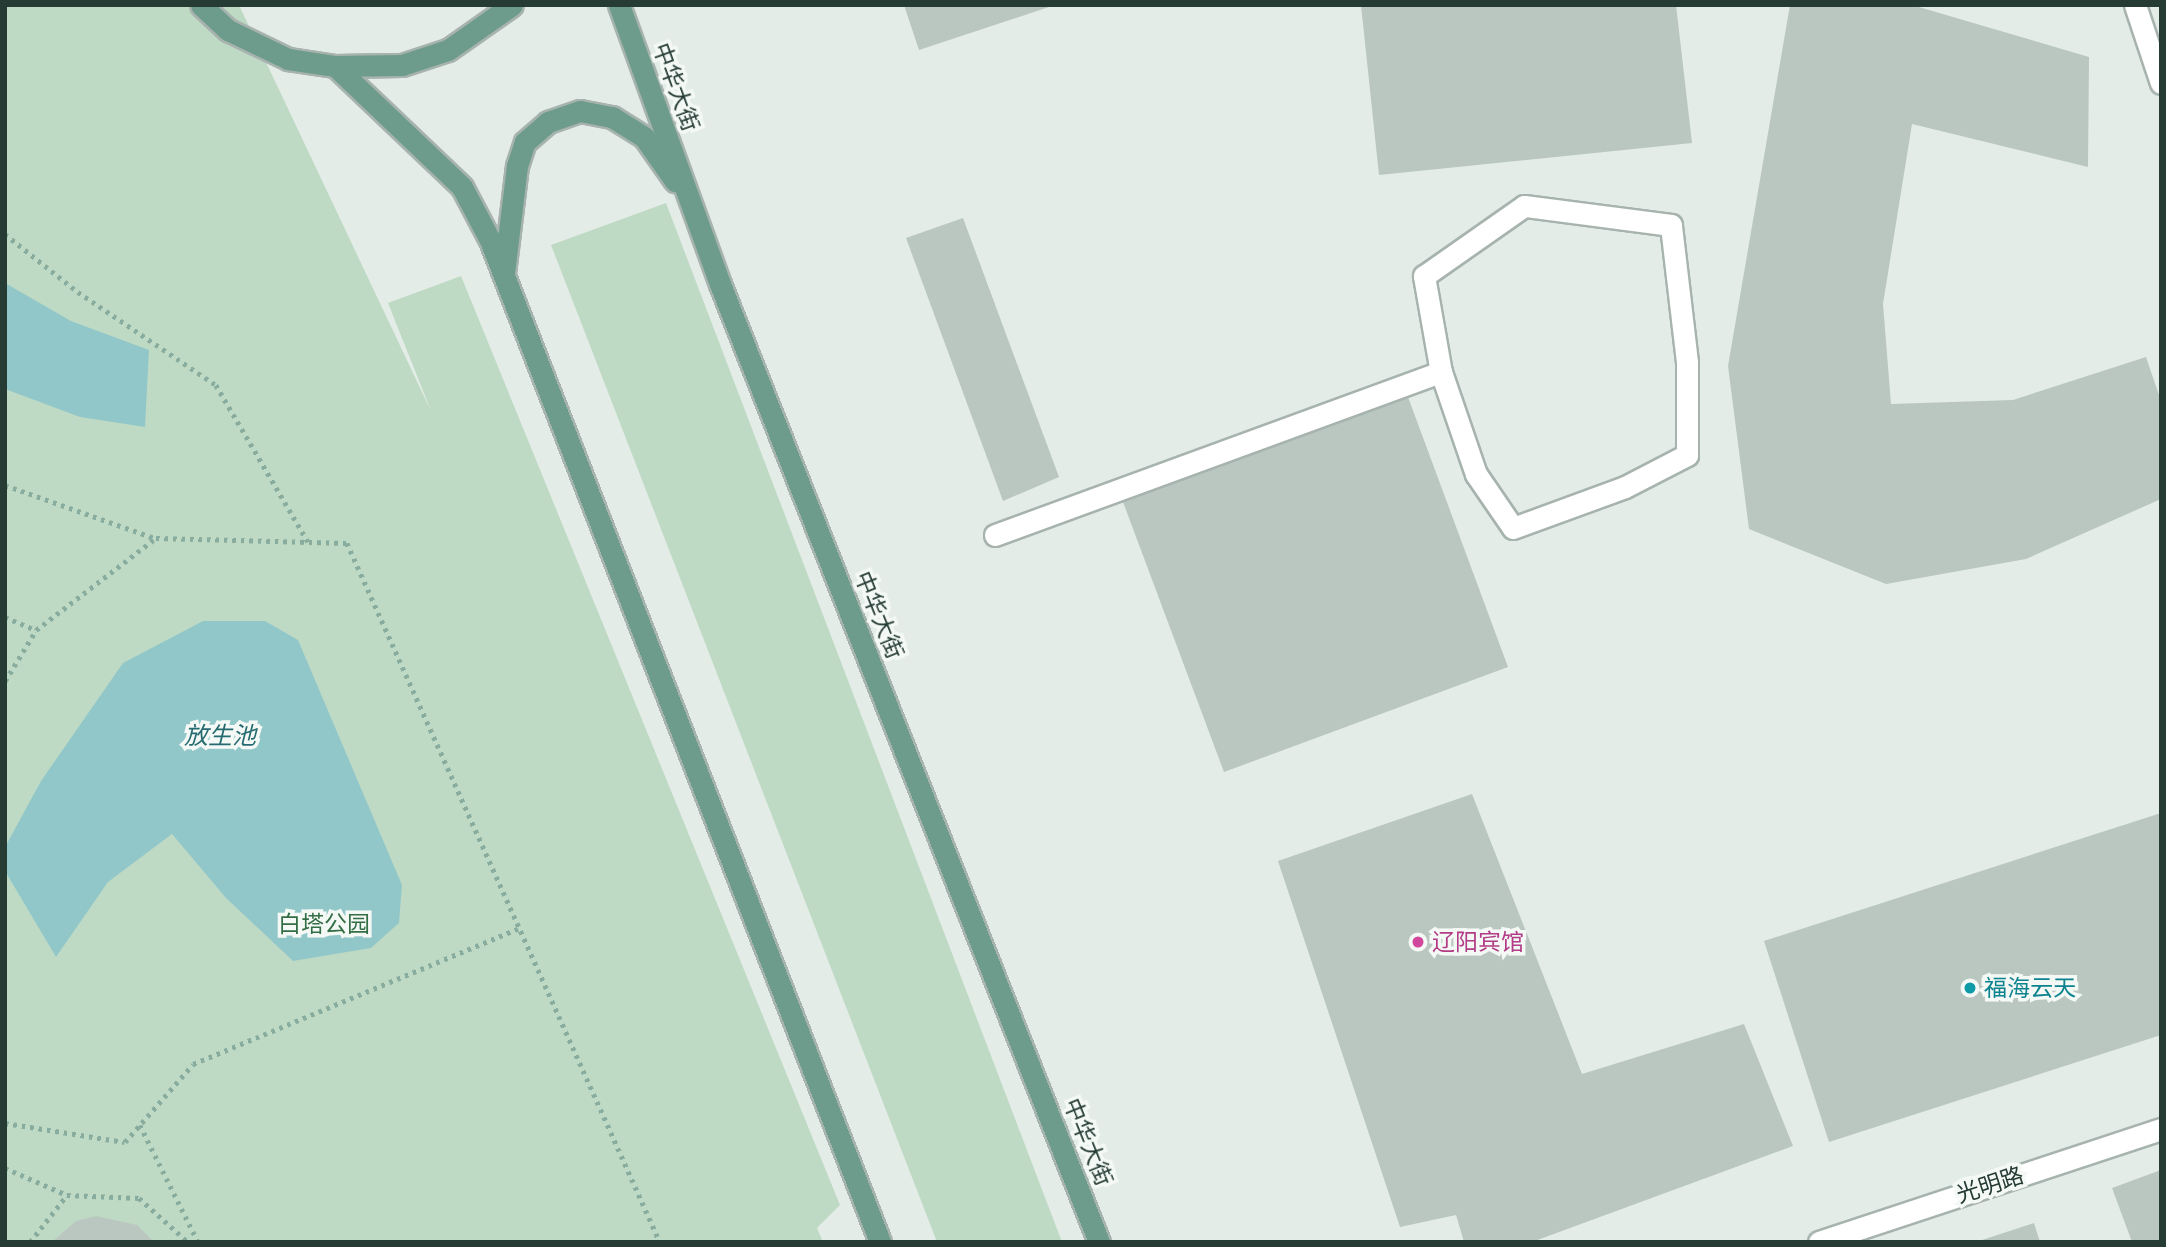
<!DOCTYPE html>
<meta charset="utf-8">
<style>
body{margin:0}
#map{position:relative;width:2166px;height:1247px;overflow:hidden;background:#e4ece8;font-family:Raleway,"Noto Sans SC",sans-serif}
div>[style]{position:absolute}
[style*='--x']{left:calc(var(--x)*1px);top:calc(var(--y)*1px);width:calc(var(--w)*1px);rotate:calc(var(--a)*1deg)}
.green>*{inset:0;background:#bfdac4}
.water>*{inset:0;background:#92c7ca}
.building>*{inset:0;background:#bac6c0}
.path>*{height:4.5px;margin-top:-2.25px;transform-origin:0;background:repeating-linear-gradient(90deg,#88ac9d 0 3.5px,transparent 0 8.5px)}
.roads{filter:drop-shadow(2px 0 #a7b3ae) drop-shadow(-2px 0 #a7b3ae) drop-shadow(0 2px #a7b3ae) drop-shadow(0 -2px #a7b3ae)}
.minor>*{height:21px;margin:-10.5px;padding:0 10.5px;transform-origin:10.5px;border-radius:10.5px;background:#fff}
.major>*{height:21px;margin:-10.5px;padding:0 10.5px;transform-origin:10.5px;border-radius:10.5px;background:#6e9c8c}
.dots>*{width:19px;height:19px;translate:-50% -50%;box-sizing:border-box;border:4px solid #f4f9f6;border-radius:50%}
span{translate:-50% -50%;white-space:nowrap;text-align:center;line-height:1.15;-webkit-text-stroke:7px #f4f9f6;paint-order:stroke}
.street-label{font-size:23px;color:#253b34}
.park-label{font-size:23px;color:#346e45}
.hotel-label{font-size:23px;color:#b23c85}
.left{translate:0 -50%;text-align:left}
.culture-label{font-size:23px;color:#0d838f}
.water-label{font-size:24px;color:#266b71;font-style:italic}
.frame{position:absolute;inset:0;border:7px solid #253b34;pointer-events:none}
</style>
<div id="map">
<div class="green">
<i style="clip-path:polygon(5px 5px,239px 5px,431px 411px,388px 303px,461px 276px,840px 1205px,817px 1228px,823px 1242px,5px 1242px)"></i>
<i style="clip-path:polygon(666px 203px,1062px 1242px,937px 1242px,551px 245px)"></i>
</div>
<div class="water">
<i style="clip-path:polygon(5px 283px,71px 321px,149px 350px,145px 427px,80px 417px,5px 389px)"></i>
<i style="clip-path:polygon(203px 621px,265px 621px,298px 640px,402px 885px,399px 923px,371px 948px,293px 961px,226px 898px,172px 834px,108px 882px,56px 957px,5px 871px,5px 847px,41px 781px,123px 663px)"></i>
</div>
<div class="building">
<i style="clip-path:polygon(904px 5px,1052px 5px,1052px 6px,919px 50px)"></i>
<i style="clip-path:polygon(1361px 5px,1676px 5px,1692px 143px,1379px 175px)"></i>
<i style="clip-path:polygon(1790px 5px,1912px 5px,2089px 57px,2088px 167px,1912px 124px,1883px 304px,1891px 404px,2013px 400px,2146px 357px,2161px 401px,2161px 499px,2026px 559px,1886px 584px,1749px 529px,1728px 366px)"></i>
<i style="clip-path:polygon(963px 218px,1059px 477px,1003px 501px,906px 238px)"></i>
<i style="clip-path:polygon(1408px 397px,1508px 667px,1224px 772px,1123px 502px)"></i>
<i style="clip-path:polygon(1472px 794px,1582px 1074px,1744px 1024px,1793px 1146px,1532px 1242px,1464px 1242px,1456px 1215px,1400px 1227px,1278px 861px)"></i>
<i style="clip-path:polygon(2161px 813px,2161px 1035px,1829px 1142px,1764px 941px)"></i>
<i style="clip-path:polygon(2161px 1170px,2161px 1242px,2132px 1242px,2112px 1188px)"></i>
<i style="clip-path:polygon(96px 1216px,137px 1225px,154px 1242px,52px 1242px,76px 1221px)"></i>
<i style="clip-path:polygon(2034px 1223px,2040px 1242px,1979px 1242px,1979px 1241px)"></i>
</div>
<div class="path">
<i style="--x:5;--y:234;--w:93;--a:38.5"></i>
<i style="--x:78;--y:292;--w:166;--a:34"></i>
<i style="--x:216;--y:385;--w:182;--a:59.6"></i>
<i style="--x:5;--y:485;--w:159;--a:19.5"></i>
<i style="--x:5;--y:617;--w:34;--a:23"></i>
<i style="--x:36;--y:630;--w:151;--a:-37.5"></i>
<i style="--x:156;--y:538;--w:191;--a:1.5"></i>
<i style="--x:347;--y:543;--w:766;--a:65.88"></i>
<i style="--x:5;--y:681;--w:60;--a:-58.7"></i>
<i style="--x:5;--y:1123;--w:121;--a:9"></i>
<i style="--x:125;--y:1142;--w:103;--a:-48.9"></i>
<i style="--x:193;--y:1064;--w:352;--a:-22.6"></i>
<i style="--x:140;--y:1125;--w:131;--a:63.6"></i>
<i style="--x:5;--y:1168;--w:68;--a:23.5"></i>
<i style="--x:30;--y:1242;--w:60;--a:-51.8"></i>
<i style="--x:67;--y:1195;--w:72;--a:2.4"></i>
<i style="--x:139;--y:1198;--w:66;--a:41.9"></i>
</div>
<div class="roads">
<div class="minor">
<i style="--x:2135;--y:5;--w:82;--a:71.6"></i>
<i style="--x:995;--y:535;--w:475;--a:-20.1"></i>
<i style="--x:1441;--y:372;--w:108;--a:71.1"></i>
<i style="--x:1476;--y:474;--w:65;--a:55.6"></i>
<i style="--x:1513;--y:528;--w:119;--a:-20.1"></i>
<i style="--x:1625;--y:487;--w:70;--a:-27.3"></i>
<i style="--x:1687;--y:455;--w:93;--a:-90"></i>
<i style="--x:1687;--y:362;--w:138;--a:-96.7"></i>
<i style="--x:1671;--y:225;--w:148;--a:-172.6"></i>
<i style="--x:1524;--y:206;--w:122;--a:145"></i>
<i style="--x:1424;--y:276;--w:97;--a:80"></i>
<i style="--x:1819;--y:1242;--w:360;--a:-18.3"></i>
</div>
<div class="major">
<i style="--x:201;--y:5;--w:37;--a:43"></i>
<i style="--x:228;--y:30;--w:67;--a:25.8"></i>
<i style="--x:288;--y:59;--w:48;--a:8.5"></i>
<i style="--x:335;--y:66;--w:67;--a:-0.9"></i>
<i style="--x:402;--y:65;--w:48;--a:-18.1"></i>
<i style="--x:448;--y:50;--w:78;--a:-35.1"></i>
<i style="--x:619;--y:5;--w:297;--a:70.1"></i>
<i style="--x:720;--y:284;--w:1030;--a:68.42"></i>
<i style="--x:335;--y:66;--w:175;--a:43.6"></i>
<i style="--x:462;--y:187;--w:60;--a:62.2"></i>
<i style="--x:490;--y:240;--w:1075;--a:68.73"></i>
<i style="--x:504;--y:273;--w:108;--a:-83.1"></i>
<i style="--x:517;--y:166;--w:25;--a:-72"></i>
<i style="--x:525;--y:142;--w:30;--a:-41"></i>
<i style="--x:548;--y:122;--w:34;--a:-19"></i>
<i style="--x:580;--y:111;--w:33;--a:11"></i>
<i style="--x:612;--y:117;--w:38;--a:32"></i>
<i style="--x:644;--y:137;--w:54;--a:54.8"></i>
</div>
</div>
<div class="dots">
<i style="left:1418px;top:942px;background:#d1479c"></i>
<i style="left:1970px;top:988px;background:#0f9aa8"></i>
</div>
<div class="street-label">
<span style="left:676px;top:87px;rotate:70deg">中华大街</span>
<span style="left:879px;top:615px;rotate:68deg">中华大街</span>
<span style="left:1088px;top:1142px;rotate:68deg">中华大街</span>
<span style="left:1990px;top:1185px;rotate:-18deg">光明路</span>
</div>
<div class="park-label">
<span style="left:324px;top:924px">白塔公园</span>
</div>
<div class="hotel-label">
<span class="left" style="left:1432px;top:942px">辽阳宾馆</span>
</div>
<div class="culture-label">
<span class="left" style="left:1984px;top:988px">福海云天</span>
</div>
<div class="water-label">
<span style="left:220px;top:736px">放生池</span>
</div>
<div class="frame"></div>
</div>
